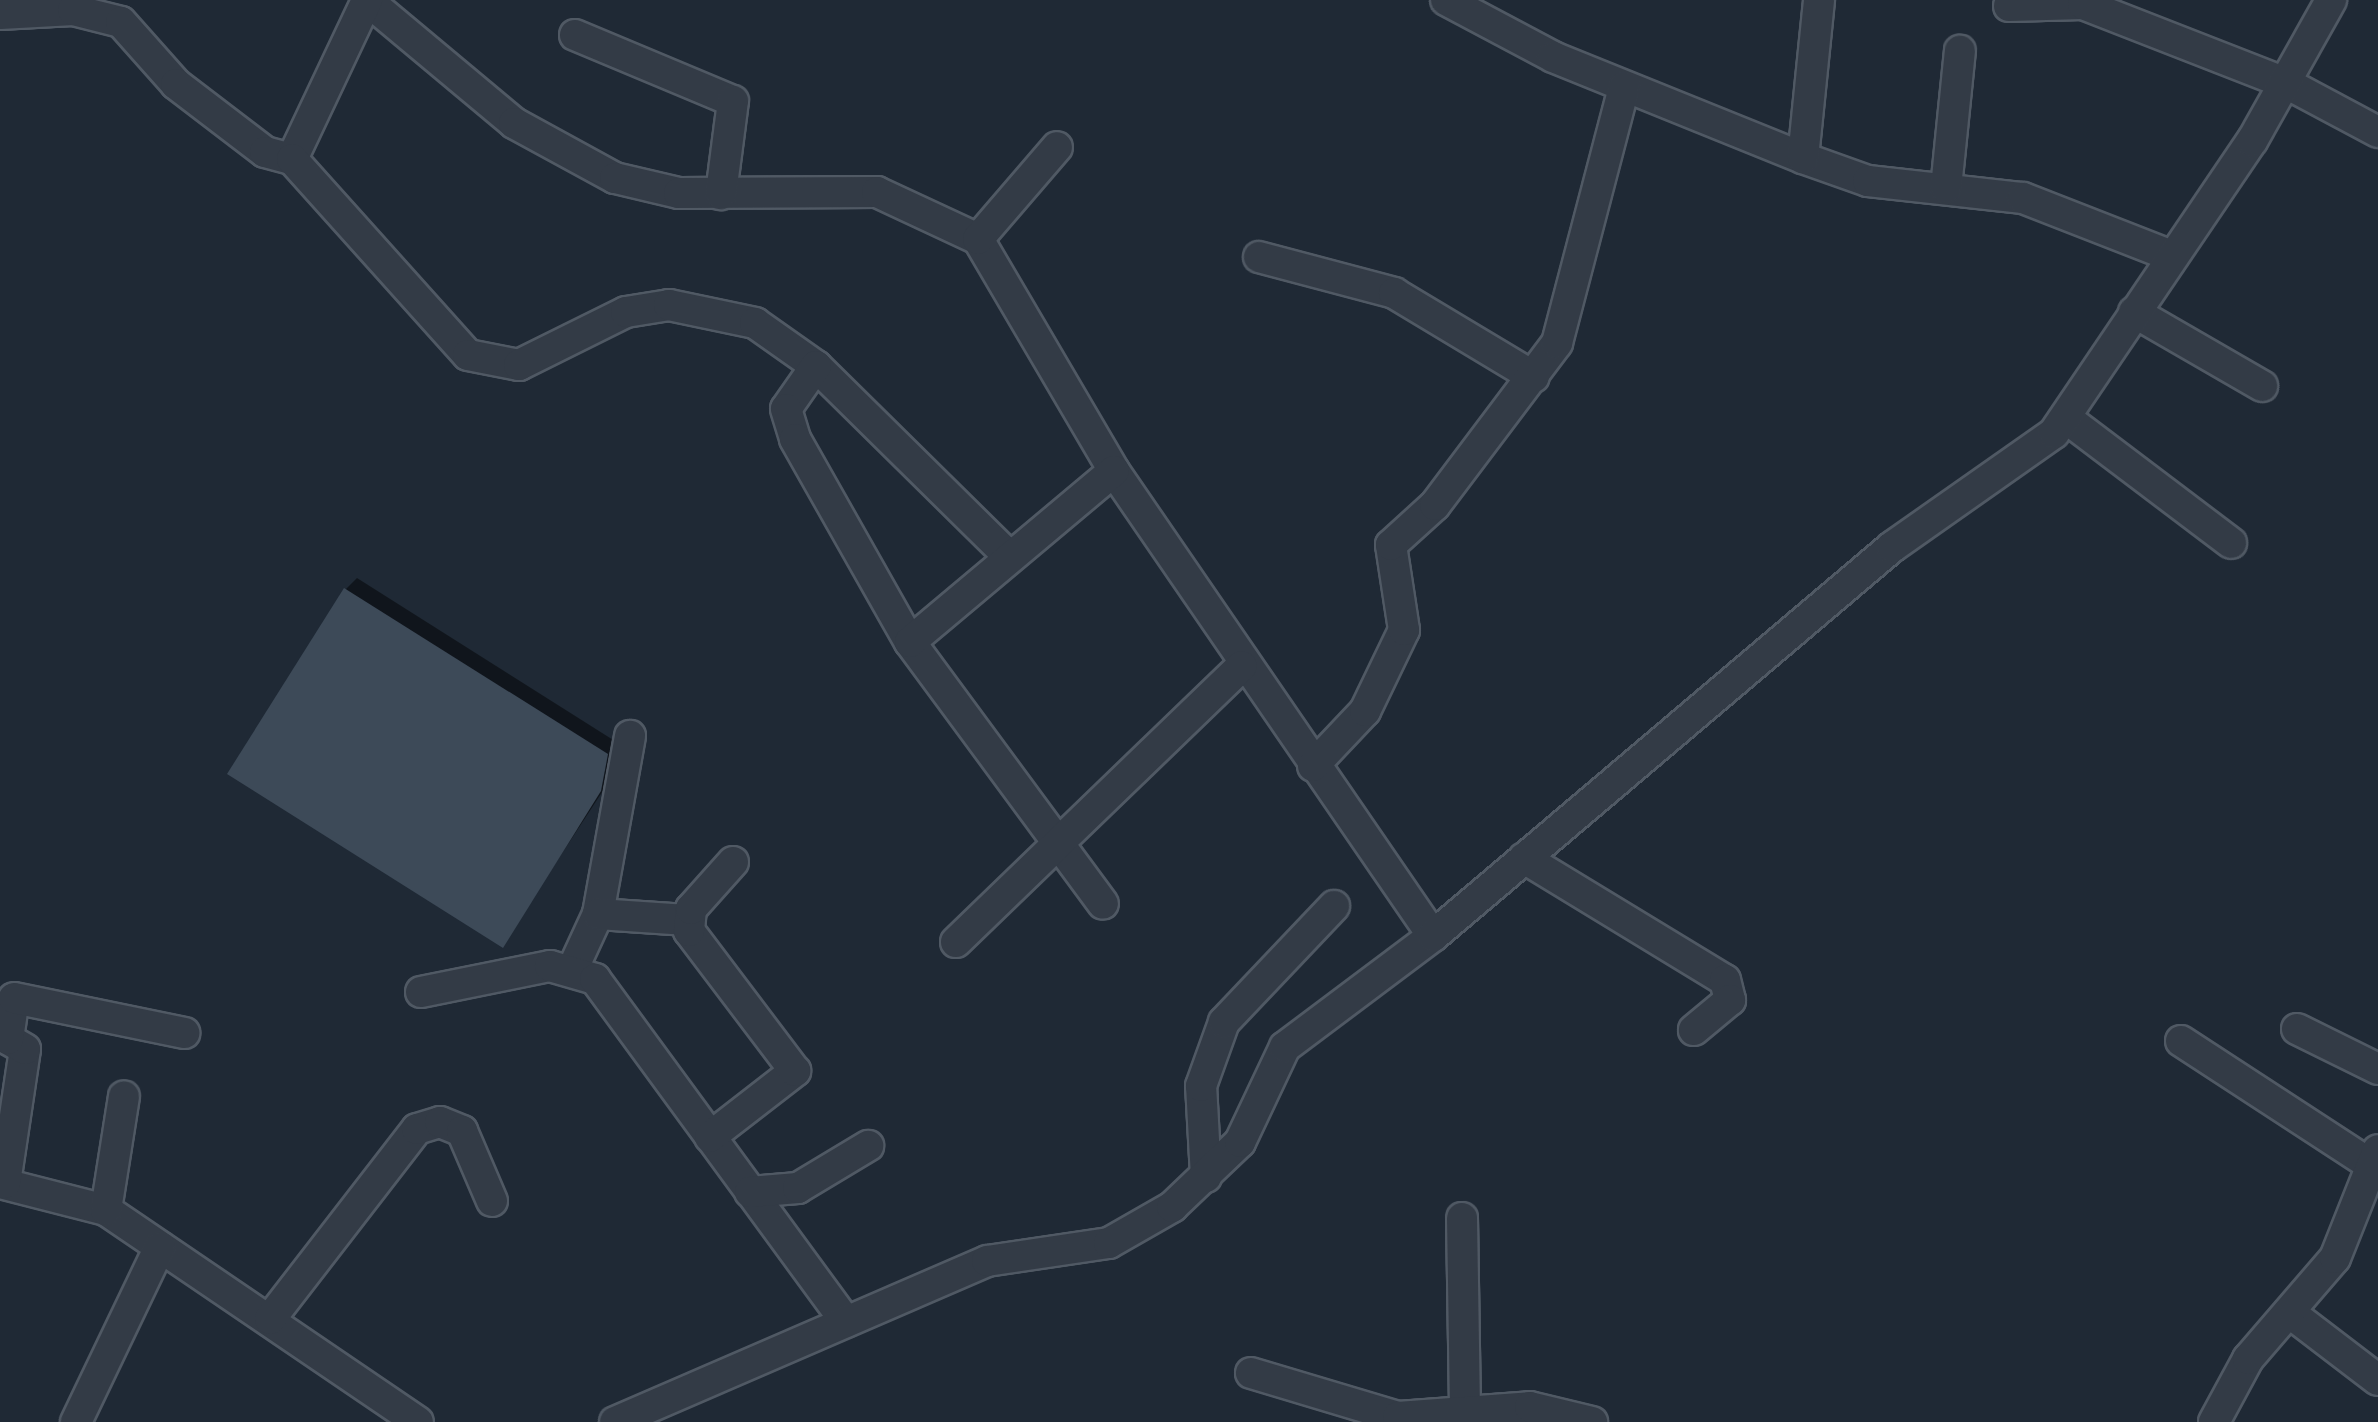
<!DOCTYPE html>
<style>
body{margin:0}
#map{position:relative;width:2378px;height:1422px;overflow:hidden;background:#1f2935;font-family:Mulish,sans-serif}
div>[style]{position:absolute}
[style*='--x']{left:calc(var(--x)*1px);top:calc(var(--y)*1px);width:calc(var(--w)*1px);rotate:calc(var(--a)*1deg)}
.shadow>*{inset:0;background:#0007}
.building>*{inset:0;background:#3d4a58}
.roads{filter:drop-shadow(2px 0 #505964) drop-shadow(-2px 0 #505964) drop-shadow(0 2px #505964) drop-shadow(0 -2px #505964)}
.minor>*{height:30px;margin:-15px;padding:0 15px;transform-origin:15px;border-radius:15px;background:#333b46}
span{translate:-50% -50%;white-space:nowrap;text-align:center;line-height:1.15;-webkit-text-stroke:8px #18202a;paint-order:stroke}
</style>
<div id="map">
<div class="shadow">
<i style="clip-path:polygon(357px 578px,618px 743px,612px 777px,502px 945px,346px 589px)"></i>
</div>
<div class="building">
<i style="clip-path:polygon(344px 588px,608px 754px,601px 791px,503px 948px,227px 774px)"></i>
</div>
<div class="roads">
<div class="minor">
<i style="--x:367;--y:0;--w:192;--a:39.9"></i>
<i style="--x:514;--y:123;--w:115;--a:28.6"></i>
<i style="--x:615;--y:178;--w:66;--a:13.2"></i>
<i style="--x:679;--y:193;--w:198;--a:-0.3"></i>
<i style="--x:877;--y:192;--w:111;--a:25"></i>
<i style="--x:978;--y:239;--w:269;--a:59.6"></i>
<i style="--x:1114;--y:471;--w:564;--a:55.55"></i>
<i style="--x:1446;--y:0;--w:121;--a:28"></i>
<i style="--x:1553;--y:57;--w:270;--a:22"></i>
<i style="--x:1803;--y:158;--w:69;--a:19.5"></i>
<i style="--x:1868;--y:181;--w:156;--a:6.3"></i>
<i style="--x:2023;--y:198;--w:155;--a:21.3"></i>
<i style="--x:2009;--y:6;--w:74;--a:-1.5"></i>
<i style="--x:2083;--y:4;--w:220;--a:21.3"></i>
<i style="--x:2288;--y:84;--w:102;--a:28.1"></i>
<i style="--x:0;--y:14;--w:73;--a:-3.1"></i>
<i style="--x:73;--y:10;--w:49;--a:14"></i>
<i style="--x:121;--y:22;--w:83;--a:48.4"></i>
<i style="--x:176;--y:84;--w:112;--a:37.4"></i>
<i style="--x:265;--y:152;--w:28;--a:15"></i>
<i style="--x:292;--y:159;--w:176;--a:-64.7"></i>
<i style="--x:575;--y:35;--w:171;--a:22.7"></i>
<i style="--x:733;--y:101;--w:94;--a:97.4"></i>
<i style="--x:1803;--y:158;--w:159;--a:-84.2"></i>
<i style="--x:292;--y:159;--w:263;--a:48.1"></i>
<i style="--x:468;--y:355;--w:52;--a:11.1"></i>
<i style="--x:519;--y:365;--w:119;--a:-26.4"></i>
<i style="--x:626;--y:312;--w:44;--a:-9.2"></i>
<i style="--x:669;--y:305;--w:88;--a:11.8"></i>
<i style="--x:755;--y:323;--w:75;--a:35.2"></i>
<i style="--x:816;--y:366;--w:271;--a:44.6"></i>
<i style="--x:1946;--y:188;--w:138;--a:-84.2"></i>
<i style="--x:978;--y:239;--w:121;--a:-49.3"></i>
<i style="--x:1259;--y:257;--w:140;--a:14.9"></i>
<i style="--x:1394;--y:293;--w:163;--a:31"></i>
<i style="--x:2134;--y:312;--w:148;--a:30"></i>
<i style="--x:816;--y:366;--w:52;--a:124.9"></i>
<i style="--x:786;--y:409;--w:31;--a:73"></i>
<i style="--x:795;--y:439;--w:233;--a:60.5"></i>
<i style="--x:910;--y:642;--w:325;--a:53.6"></i>
<i style="--x:2066;--y:418;--w:207;--a:37.1"></i>
<i style="--x:910;--y:642;--w:266;--a:-40"></i>
<i style="--x:1313;--y:766;--w:76;--a:-46.6"></i>
<i style="--x:1365;--y:711;--w:90;--a:-64.3"></i>
<i style="--x:1404;--y:630;--w:86;--a:-98.7"></i>
<i style="--x:1391;--y:545;--w:59;--a:-42.3"></i>
<i style="--x:1435;--y:505;--w:203;--a:-53"></i>
<i style="--x:1557;--y:343;--w:265;--a:-75.3"></i>
<i style="--x:1524;--y:858;--w:235;--a:31.3"></i>
<i style="--x:1725;--y:980;--w:21;--a:76"></i>
<i style="--x:1730;--y:1000;--w:47;--a:140.2"></i>
<i style="--x:598;--y:914;--w:181;--a:-79.8"></i>
<i style="--x:956;--y:942;--w:397;--a:-44"></i>
<i style="--x:574;--y:966;--w:57;--a:-65.2"></i>
<i style="--x:598;--y:914;--w:89;--a:3.9"></i>
<i style="--x:421;--y:992;--w:132;--a:-11.4"></i>
<i style="--x:550;--y:966;--w:47;--a:16.1"></i>
<i style="--x:595;--y:979;--w:425;--a:53.8"></i>
<i style="--x:2297;--y:1029;--w:90;--a:26.3"></i>
<i style="--x:2181;--y:1041;--w:227;--a:33.1"></i>
<i style="--x:710;--y:1137;--w:108;--a:-37.8"></i>
<i style="--x:795;--y:1071;--w:176;--a:-127.1"></i>
<i style="--x:689;--y:931;--w:22;--a:-85"></i>
<i style="--x:691;--y:909;--w:63;--a:-48.2"></i>
<i style="--x:1206;--y:1177;--w:91;--a:-93.1"></i>
<i style="--x:1201;--y:1086;--w:68;--a:-70.2"></i>
<i style="--x:1224;--y:1022;--w:160;--a:-46.5"></i>
<i style="--x:0;--y:1183;--w:109;--a:14.3"></i>
<i style="--x:106;--y:1210;--w:377;--a:34.2"></i>
<i style="--x:5;--y:1183;--w:135;--a:-81.5"></i>
<i style="--x:25;--y:1049;--w:20;--a:-150"></i>
<i style="--x:8;--y:1039;--w:41;--a:-81.7"></i>
<i style="--x:14;--y:998;--w:174;--a:11.6"></i>
<i style="--x:750;--y:1192;--w:48;--a:-4.8"></i>
<i style="--x:798;--y:1188;--w:82;--a:-31"></i>
<i style="--x:106;--y:1210;--w:115;--a:-81"></i>
<i style="--x:1462;--y:1218;--w:188;--a:89.1"></i>
<i style="--x:2289;--y:1312;--w:112;--a:37.4"></i>
<i style="--x:270;--y:1319;--w:240;--a:-52.3"></i>
<i style="--x:417;--y:1129;--w:24;--a:-17"></i>
<i style="--x:440;--y:1122;--w:24;--a:22"></i>
<i style="--x:462;--y:1131;--w:76;--a:66.8"></i>
<i style="--x:1251;--y:1373;--w:153;--a:16.7"></i>
<i style="--x:1398;--y:1417;--w:132;--a:-4.3"></i>
<i style="--x:1530;--y:1407;--w:64;--a:13.6"></i>
<i style="--x:76;--y:1422;--w:194;--a:-64.4"></i>
<i style="--x:615;--y:1422;--w:405;--a:-23.4"></i>
<i style="--x:987;--y:1261;--w:123;--a:-8.4"></i>
<i style="--x:1109;--y:1243;--w:73;--a:-29.7"></i>
<i style="--x:1172;--y:1207;--w:94;--a:-43.7"></i>
<i style="--x:1240;--y:1142;--w:105;--a:-64.7"></i>
<i style="--x:1285;--y:1047;--w:185;--a:-36.9"></i>
<i style="--x:1433;--y:936;--w:602;--a:-40.28"></i>
<i style="--x:1892;--y:547;--w:198;--a:-35.1"></i>
<i style="--x:2054;--y:433;--w:353;--a:-55.9"></i>
<i style="--x:2252;--y:141;--w:162;--a:-60.7"></i>
<i style="--x:2214;--y:1422;--w:72;--a:-61.6"></i>
<i style="--x:2248;--y:1359;--w:133;--a:-49.3"></i>
<i style="--x:2335;--y:1258;--w:116;--a:-68.3"></i>
</div>
</div>
</div>
